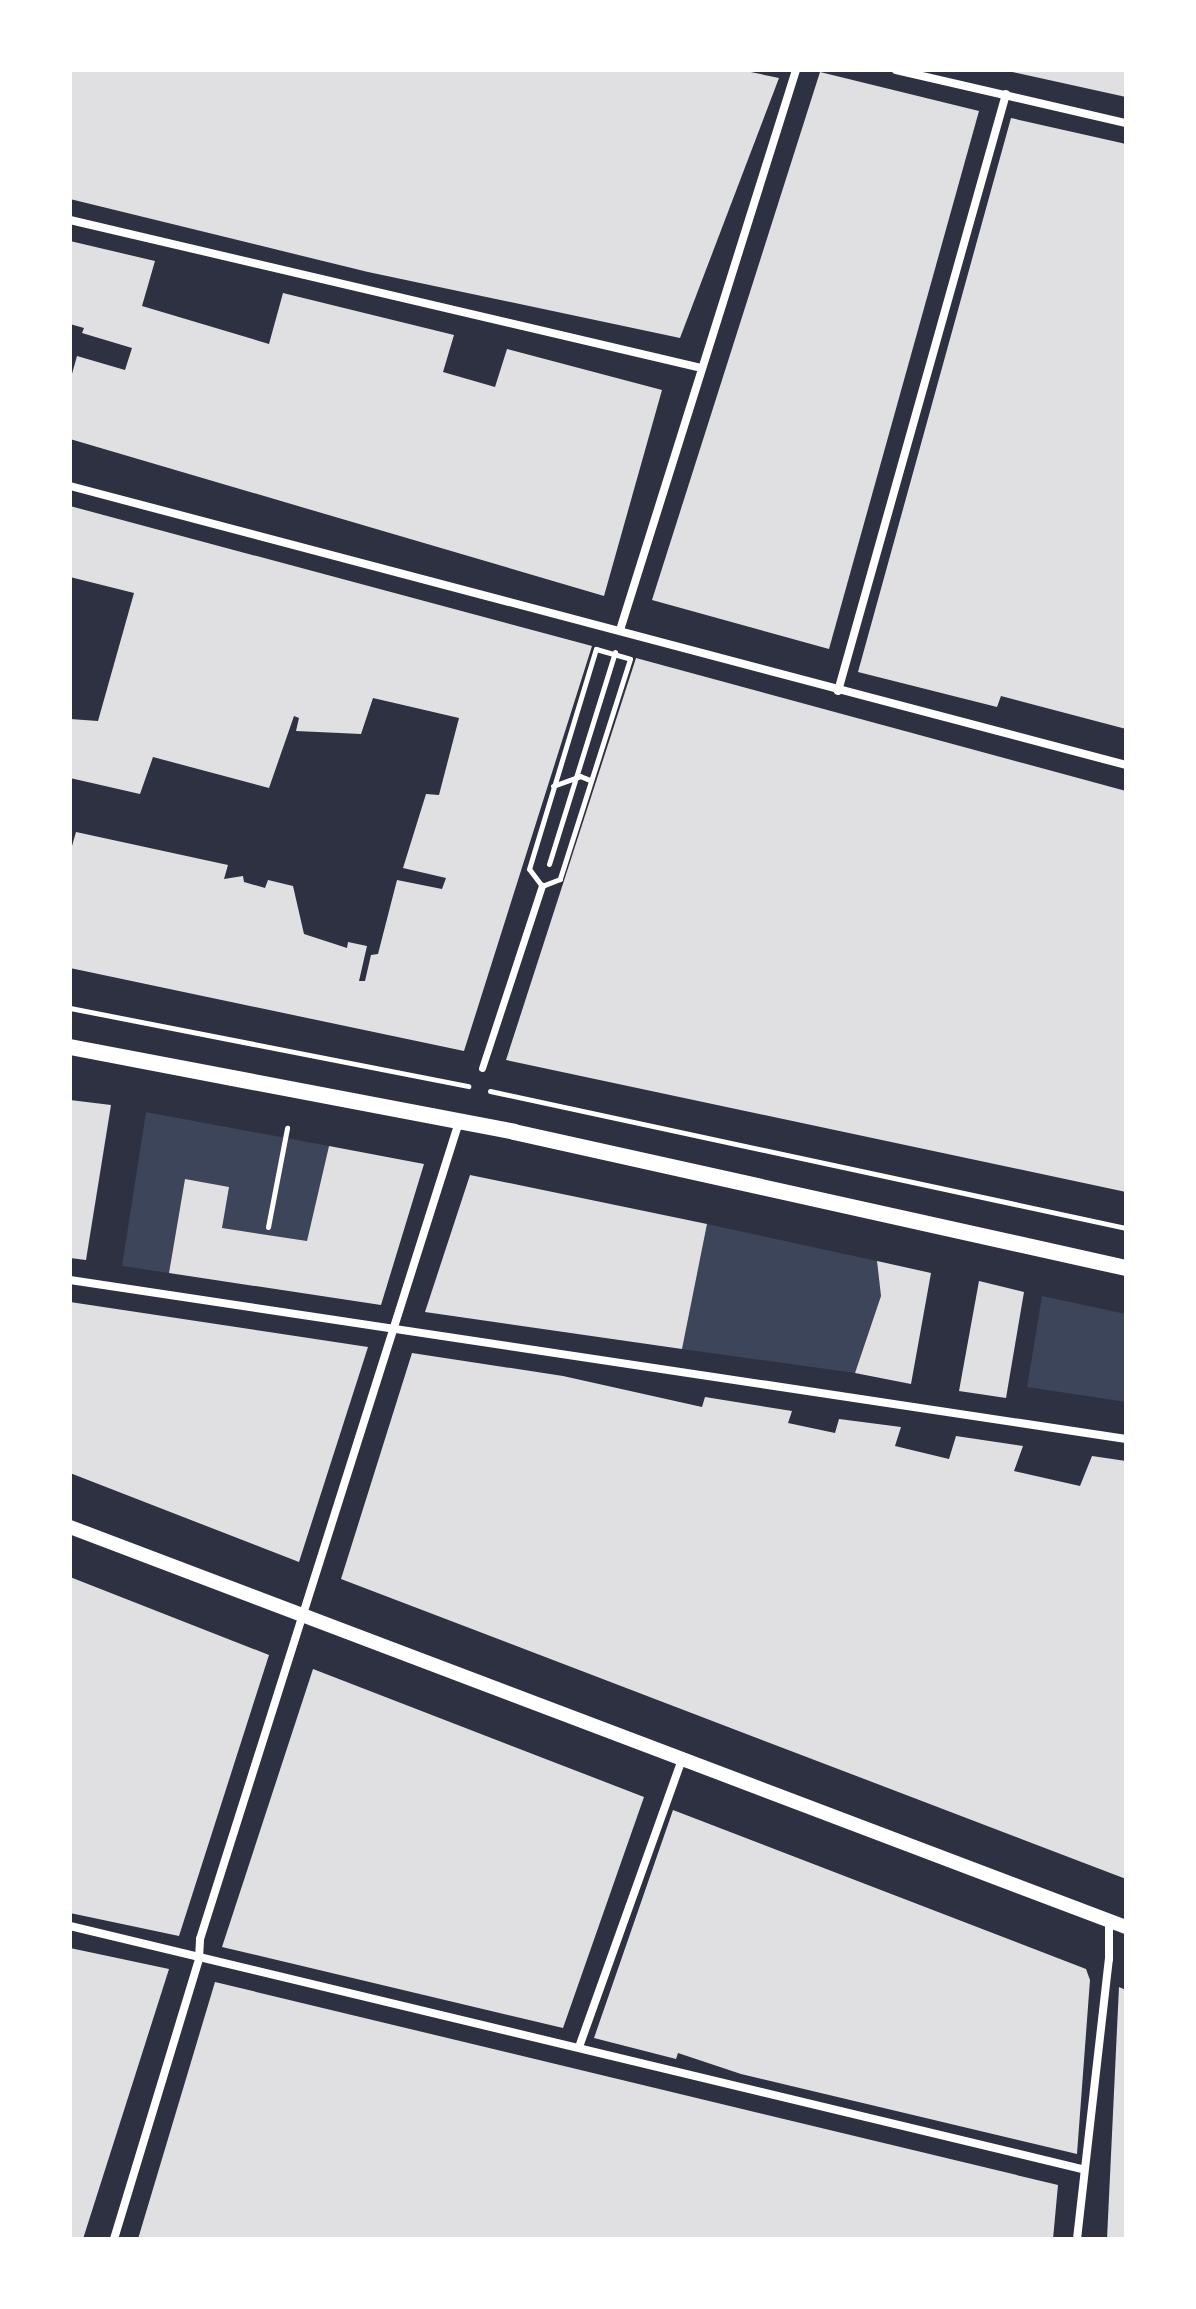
<!DOCTYPE html>
<style>
body{margin:0}
#map{position:relative;width:1196px;height:2309px;overflow:hidden;background:#2d3142;font-family:"Varela Round",sans-serif}
div>[style]{position:absolute}
[style*='--x']{left:calc(var(--x)*1px);top:calc(var(--y)*1px);width:calc(var(--w)*1px);rotate:calc(var(--a)*1deg)}
.green>*{inset:0;background:#3c4559}
.building>*{inset:0;background:#e0e0e3}
.path>*{height:5px;margin:-2.5px;padding:0 2.5px;transform-origin:2.5px;border-radius:2.5px;background:#fff}
.pedestrian>*{height:7px;margin:-3.5px;padding:0 3.5px;transform-origin:3.5px;border-radius:3.5px;background:#fff}
.minor>*{height:8px;margin:-4px;padding:0 4px;transform-origin:4px;border-radius:4px;background:#fff}
.tertiary>*{height:14px;margin:-7px;padding:0 7px;transform-origin:7px;border-radius:7px;background:#fff}
.secondary>*{height:16px;margin:-8px;padding:0 8px;transform-origin:8px;border-radius:8px;background:#fff}
span{translate:-50% -50%;white-space:nowrap;text-align:center;line-height:1.15;-webkit-text-stroke:8px #fff;paint-order:stroke}
.frame{position:absolute;inset:0;border:72px solid #fff;pointer-events:none}
</style>
<div id="map">
<div class="green">
<i style="clip-path:polygon(146px 1112px,329px 1146px,307px 1241px,222px 1228px,229px 1187px,185px 1179px,169px 1273px,122px 1266px)"></i>
<i style="clip-path:polygon(707px 1224px,877px 1261px,881px 1296px,855px 1373px,682px 1349px)"></i>
<i style="clip-path:polygon(1042px 1296px,1126px 1314px,1126px 1402px,1027px 1387px)"></i>
</div>
<div class="building">
<i style="clip-path:polygon(70px 70px,741px 70px,779px 78px,680px 338px,368px 272px,70px 199px)"></i>
<i style="clip-path:polygon(1008px 70px,1126px 70px,1126px 97px,1008px 71px)"></i>
<i style="clip-path:polygon(820px 72px,979px 111px,829px 649px,652px 600px)"></i>
<i style="clip-path:polygon(1011px 118px,1126px 144px,1126px 729px,1001px 696px,997px 707px,858px 672px)"></i>
<i style="clip-path:polygon(70px 241px,155px 261px,142px 306px,269px 344px,283px 293px,454px 335px,443px 372px,495px 387px,507px 349px,662px 390px,604px 596px,70px 439px,70px 381px,77px 356px,125px 370px,132px 348px,82px 333px,84px 328px,70px 324px)"></i>
<i style="clip-path:polygon(70px 506px,592px 646px,464px 1051px,70px 968px,70px 853px,76px 832px,228px 865px,224px 879px,243px 876px,244px 882px,265px 888px,268px 880px,293px 886px,304px 934px,347px 948px,348px 942px,367px 946px,359px 981px,365px 981px,371px 955px,378px 954px,397px 880px,442px 889px,446px 878px,403px 868px,426px 794px,439px 795px,459px 718px,373px 698px,361px 734px,296px 731px,299px 718px,294px 716px,269px 788px,153px 757px,140px 794px,70px 778px,70px 719px,98px 721px,134px 593px,70px 577px)"></i>
<i style="clip-path:polygon(636px 658px,1126px 791px,1126px 1192px,506px 1060px)"></i>
<i style="clip-path:polygon(70px 1100px,111px 1105px,86px 1260px,70px 1258px)"></i>
<i style="clip-path:polygon(329px 1146px,424px 1164px,381px 1305px,169px 1273px,185px 1179px,229px 1187px,222px 1228px,307px 1241px)"></i>
<i style="clip-path:polygon(470px 1175px,707px 1224px,682px 1349px,425px 1312px)"></i>
<i style="clip-path:polygon(877px 1261px,931px 1273px,911px 1384px,855px 1373px,881px 1296px)"></i>
<i style="clip-path:polygon(979px 1281px,1024px 1292px,1006px 1398px,959px 1391px)"></i>
<i style="clip-path:polygon(70px 1302px,368px 1347px,299px 1562px,70px 1473px)"></i>
<i style="clip-path:polygon(412px 1353px,563px 1376px,702px 1407px,705px 1397px,792px 1411px,788px 1423px,835px 1433px,839px 1419px,901px 1427px,895px 1446px,949px 1459px,956px 1436px,1023px 1446px,1014px 1471px,1080px 1486px,1092px 1456px,1126px 1461px,1126px 1879px,341px 1579px)"></i>
<i style="clip-path:polygon(70px 1577px,269px 1655px,179px 1936px,70px 1913px)"></i>
<i style="clip-path:polygon(313px 1669px,644px 1797px,563px 2028px,222px 1947px)"></i>
<i style="clip-path:polygon(673px 1810px,1086px 1969px,1090px 1980px,1077px 2154px,741px 2074px,678px 2053px,676px 2059px,594px 2038px)"></i>
<i style="clip-path:polygon(70px 1948px,169px 1969px,83px 2239px,70px 2239px)"></i>
<i style="clip-path:polygon(215px 1982px,1058px 2185px,1053px 2239px,138px 2239px)"></i>
<i style="clip-path:polygon(1119px 1987px,1126px 1990px,1126px 2239px,1107px 2239px)"></i>
</div>
<div class="path">
<i style="--x:596;--y:649;--w:35;--a:16"></i>
<i style="--x:630;--y:659;--w:231;--a:107.7"></i>
<i style="--x:560;--y:879;--w:19;--a:159"></i>
<i style="--x:542;--y:886;--w:21;--a:-127"></i>
<i style="--x:529;--y:869;--w:230;--a:-73.1"></i>
<i style="--x:553;--y:786;--w:29;--a:-20"></i>
<i style="--x:580;--y:776;--w:11;--a:22"></i>
<i style="--x:549;--y:864;--w:222;--a:-72.7"></i>
<i style="--x:70;--y:1008;--w:406;--a:11.1"></i>
<i style="--x:490;--y:1091;--w:651;--a:12.16"></i>
<i style="--x:268;--y:1227;--w:101;--a:-79.1"></i>
</div>
<div class="pedestrian">
<i style="--x:482;--y:1068;--w:192;--a:-71.8"></i>
</div>
<div class="minor">
<i style="--x:896;--y:70;--w:236;--a:13"></i>
<i style="--x:70;--y:220;--w:648;--a:13.2"></i>
<i style="--x:70;--y:486;--w:1092;--a:14.8"></i>
<i style="--x:620;--y:630;--w:587;--a:-72.55"></i>
<i style="--x:838;--y:691;--w:620;--a:-74.28"></i>
<i style="--x:70;--y:1280;--w:1068;--a:8.56"></i>
<i style="--x:70;--y:1926;--w:1041;--a:13.5"></i>
<i style="--x:579;--y:2047;--w:305;--a:-70.3"></i>
<i style="--x:114;--y:2239;--w:293;--a:-73.1"></i>
<i style="--x:199;--y:1959;--w:20;--a:-87"></i>
<i style="--x:200;--y:1939;--w:857;--a:-72.41"></i>
<i style="--x:1077;--y:2239;--w:282;--a:-83.5"></i>
<i style="--x:1109;--y:1959;--w:39;--a:-90"></i>
</div>
<div class="tertiary">
<i style="--x:70;--y:1527;--w:1129;--a:20.75"></i>
</div>
<div class="secondary">
<i style="--x:70;--y:1047;--w:452;--a:10.8"></i>
<i style="--x:514;--y:1132;--w:627;--a:12.53"></i>
</div>
<div class="frame"></div>
</div>
